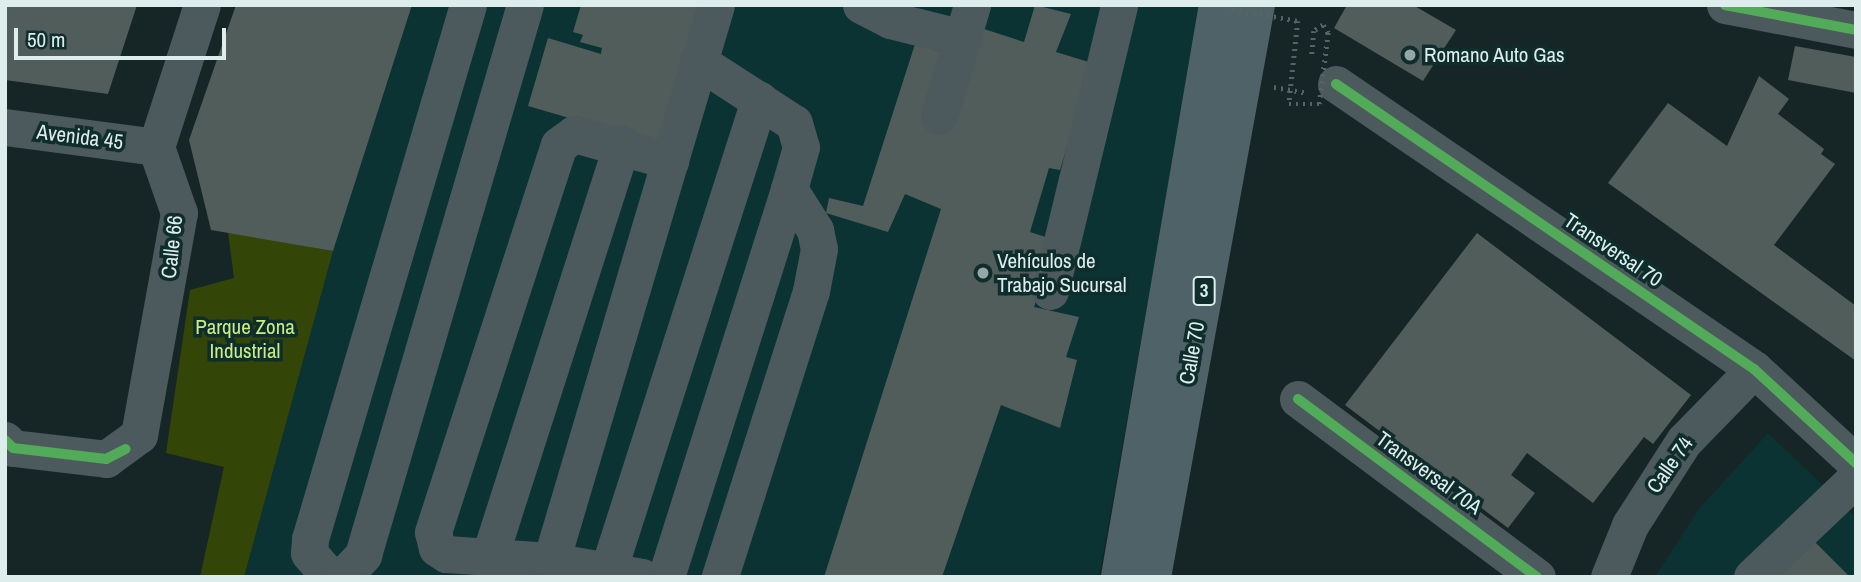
<!DOCTYPE html>
<meta charset="utf-8">
<style>
body{margin:0}
#map{position:relative;width:1861px;height:582px;overflow:hidden;background:#162626;font-family:"Archivo Narrow",sans-serif}
div>[style]{position:absolute}
[style*='--x']{left:calc(var(--x)*1px);top:calc(var(--y)*1px);width:calc(var(--w)*1px);rotate:calc(var(--a)*1deg)}
.built>*{inset:0;background:#0b3333}
.green>*{inset:0;background:#344607}
.building>*{inset:0;background:#515d5a}
.path>*{height:4.5px;margin-top:-2.25px;transform-origin:0;background:repeating-linear-gradient(90deg,#576366 0 2px,transparent 0 7px)}
.minor>*{height:37px;margin:-18.5px;padding:0 18.5px;transform-origin:18.5px;border-radius:18.5px;background:#4c595d}
.major>*{height:38px;margin:-19px;padding:0 19px;transform-origin:19px;border-radius:19px;background:#4f6267}
.path-bridge>*{height:4.5px;margin-top:-2.25px;transform-origin:0;background:repeating-linear-gradient(90deg,#576366 0 2px,transparent 0 7px)}
.cycleway>*{height:10px;margin:-5px;padding:0 5px;transform-origin:5px;border-radius:5px;background:#51ab58}
.dots>*{width:19px;height:19px;translate:-50% -50%;box-sizing:border-box;border:4px solid #0f2d2d;border-radius:50%}
span{translate:-50% -50%;white-space:nowrap;text-align:center;line-height:1.15;-webkit-text-stroke:7px #0f2d2d;paint-order:stroke}
.shield-label span{padding:2px 5px;background:#0f2d2d;border:2px solid;border-radius:5px;-webkit-text-stroke-width:0}
.shield-label{font-size:19px;color:#dcedec;font-weight:700}
.poi-label{font-size:21px;color:#dcedec}
.left{translate:0 -50%;text-align:left}
.street-label{font-size:21px;color:#dcedec}
.park-label{font-size:21px;color:#caee81}
.frame{position:absolute;inset:0;border:7px solid #dcedec;pointer-events:none}
.scale{position:absolute;left:14px;top:28px;width:212px;height:32px;box-sizing:border-box;border:4px solid #dcedec;border-top:0;padding-left:9px;font-size:21px;line-height:24px;white-space:nowrap;color:#dcedec;-webkit-text-stroke:5px #0f2d2d;paint-order:stroke}
</style>
<div id="map">
<div class="built">
<i style="clip-path:polygon(412px 5px,1201px 5px,1099px 577px,244px 577px,333px 251px)"></i>
<i style="clip-path:polygon(1768px 433px,1856px 517px,1856px 577px,1655px 577px,1699px 509px)"></i>
</div>
<div class="green">
<i style="clip-path:polygon(228px 232px,333px 251px,244px 577px,200px 577px,224px 467px,166px 453px,190px 290px,234px 278px)"></i>
</div>
<div class="building">
<i style="clip-path:polygon(5px 5px,137px 5px,108px 94px,5px 80px)"></i>
<i style="clip-path:polygon(236px 5px,412px 5px,333px 251px,211px 230px,189px 140px)"></i>
<i style="clip-path:polygon(581px 5px,698px 5px,658px 144px,528px 106px,548px 38px,601px 54px,602px 48px,580px 42px,583px 35px,573px 32px)"></i>
<i style="clip-path:polygon(1035px 5px,1071px 14px,1056px 52px,1092px 63px,1060px 170px,1049px 168px,1030px 232px,1055px 240px,1034px 307px,1079px 317px,1066px 357px,1077px 360px,1060px 428px,1001px 405px,942px 577px,824px 577px,941px 209px,905px 194px,888px 232px,826px 213px,829px 198px,863px 206px,915px 44px,947px 54px,981px 28px,1024px 42px)"></i>
<i style="clip-path:polygon(1347px 5px,1413px 5px,1456px 30px,1423px 81px,1334px 28px)"></i>
<i style="clip-path:polygon(1795px 46px,1856px 57px,1856px 93px,1788px 80px)"></i>
<i style="clip-path:polygon(1759px 76px,1789px 99px,1778px 114px,1824px 149px,1821px 154px,1835px 164px,1774px 245px,1856px 306px,1856px 361px,1608px 183px,1668px 103px,1727px 146px)"></i>
<i style="clip-path:polygon(1477px 233px,1691px 395px,1653px 444px,1644px 437px,1593px 503px,1527px 453px,1511px 475px,1535px 493px,1508px 528px,1345px 405px)"></i>
<i style="clip-path:polygon(1806px 533px,1850px 577px,1762px 577px)"></i>
</div>
<div class="path">
<i style="--x:1274;--y:87;--w:34;--a:10"></i>
</div>
<div class="minor">
<i style="--x:468;--y:5;--w:557;--a:106.48"></i>
<i style="--x:310;--y:539;--w:14;--a:94"></i>
<i style="--x:309;--y:553;--w:28;--a:49"></i>
<i style="--x:327;--y:574;--w:17;--a:3"></i>
<i style="--x:344;--y:575;--w:28;--a:-46"></i>
<i style="--x:363;--y:555;--w:573;--a:-73.59"></i>
<i style="--x:861;--y:5;--w:33;--a:27"></i>
<i style="--x:890;--y:20;--w:75;--a:13.9"></i>
<i style="--x:1725;--y:5;--w:133;--a:10.8"></i>
<i style="--x:698;--y:61;--w:114;--a:32.9"></i>
<i style="--x:794;--y:123;--w:25;--a:74"></i>
<i style="--x:801;--y:147;--w:44;--a:105.9"></i>
<i style="--x:789;--y:189;--w:49;--a:57.6"></i>
<i style="--x:815;--y:230;--w:19;--a:78"></i>
<i style="--x:819;--y:249;--w:43;--a:100.8"></i>
<i style="--x:811;--y:291;--w:300;--a:107.7"></i>
<i style="--x:1336;--y:84;--w:506;--a:34.29"></i>
<i style="--x:1754;--y:369;--w:139;--a:42.7"></i>
<i style="--x:939;--y:116;--w:116;--a:-73.4"></i>
<i style="--x:5;--y:127;--w:152;--a:7.5"></i>
<i style="--x:1050;--y:291;--w:294;--a:-76.4"></i>
<i style="--x:1298;--y:399;--w:298;--a:36.7"></i>
<i style="--x:5;--y:440;--w:11;--a:45"></i>
<i style="--x:13;--y:448;--w:94;--a:6.7"></i>
<i style="--x:106;--y:459;--w:41;--a:-36"></i>
<i style="--x:139;--y:435;--w:226;--a:-79.8"></i>
<i style="--x:179;--y:213;--w:70;--a:-109.2"></i>
<i style="--x:156;--y:147;--w:149;--a:-72.1"></i>
<i style="--x:489;--y:558;--w:435;--a:-72.2"></i>
<i style="--x:551;--y:561;--w:105;--a:-176.2"></i>
<i style="--x:446;--y:554;--w:11;--a:-146"></i>
<i style="--x:437;--y:548;--w:16;--a:-104"></i>
<i style="--x:433;--y:532;--w:407;--a:-72"></i>
<i style="--x:559;--y:145;--w:19;--a:-36"></i>
<i style="--x:574;--y:134;--w:100;--a:15.7"></i>
<i style="--x:608;--y:571;--w:495;--a:-72.2"></i>
<i style="--x:642;--y:577;--w:92;--a:-170"></i>
<i style="--x:551;--y:561;--w:580;--a:-73.47"></i>
<i style="--x:666;--y:577;--w:407;--a:-72.4"></i>
<i style="--x:1609;--y:577;--w:56;--a:-68"></i>
<i style="--x:1630;--y:525;--w:100;--a:-57.3"></i>
<i style="--x:1684;--y:441;--w:100;--a:-45.8"></i>
<i style="--x:1752;--y:577;--w:144;--a:-43.6"></i>
</div>
<div class="major">
<i style="--x:1120;--y:577;--w:580;--a:-80.28"></i>
<i style="--x:1152;--y:577;--w:581;--a:-79.7"></i>
</div>
<div class="path-bridge">
<i style="--x:1212;--y:5;--w:87;--a:10.5"></i>
<i style="--x:1298;--y:21;--w:83;--a:96.2"></i>
<i style="--x:1289;--y:104;--w:30;--a:0"></i>
<i style="--x:1319;--y:104;--w:72;--a:-82.8"></i>
<i style="--x:1328;--y:33;--w:9;--a:-122"></i>
<i style="--x:1323;--y:25;--w:11;--a:146"></i>
<i style="--x:1314;--y:31;--w:23;--a:95"></i>
</div>
<div class="cycleway">
<i style="--x:1725;--y:5;--w:133;--a:10.8"></i>
<i style="--x:1336;--y:84;--w:506;--a:34.29"></i>
<i style="--x:1754;--y:369;--w:139;--a:42.7"></i>
<i style="--x:1298;--y:399;--w:298;--a:36.7"></i>
<i style="--x:5;--y:440;--w:11;--a:45"></i>
<i style="--x:13;--y:448;--w:94;--a:6.7"></i>
<i style="--x:106;--y:459;--w:22;--a:-27"></i>
</div>
<div class="dots">
<i style="left:1410px;top:55px;background:#97a7a7"></i>
<i style="left:983px;top:273px;background:#97a7a7"></i>
</div>
<div class="shield-label">
<span style="left:1204px;top:291px">3</span>
</div>
<div class="poi-label">
<span class="left" style="left:1424px;top:55px">Romano Auto Gas</span>
<span class="left" style="left:997px;top:273px">Vehículos de<br>Trabajo Sucursal</span>
</div>
<div class="street-label">
<span style="left:80px;top:137px;rotate:7deg">Avenida 45</span>
<span style="left:172px;top:247px;rotate:-84deg">Calle 66</span>
<span style="left:1613px;top:250px;rotate:34deg">Transversal 70</span>
<span style="left:1192px;top:353px;rotate:-80deg">Calle 70</span>
<span style="left:1670px;top:465px;rotate:-55deg">Calle 74</span>
<span style="left:1429px;top:473px;rotate:36deg">Transversal 70A</span>
</div>
<div class="park-label">
<span style="left:245px;top:339px">Parque Zona<br>Industrial</span>
</div>
<div class="frame"></div>
<div class="scale">50 m</div>
</div>
